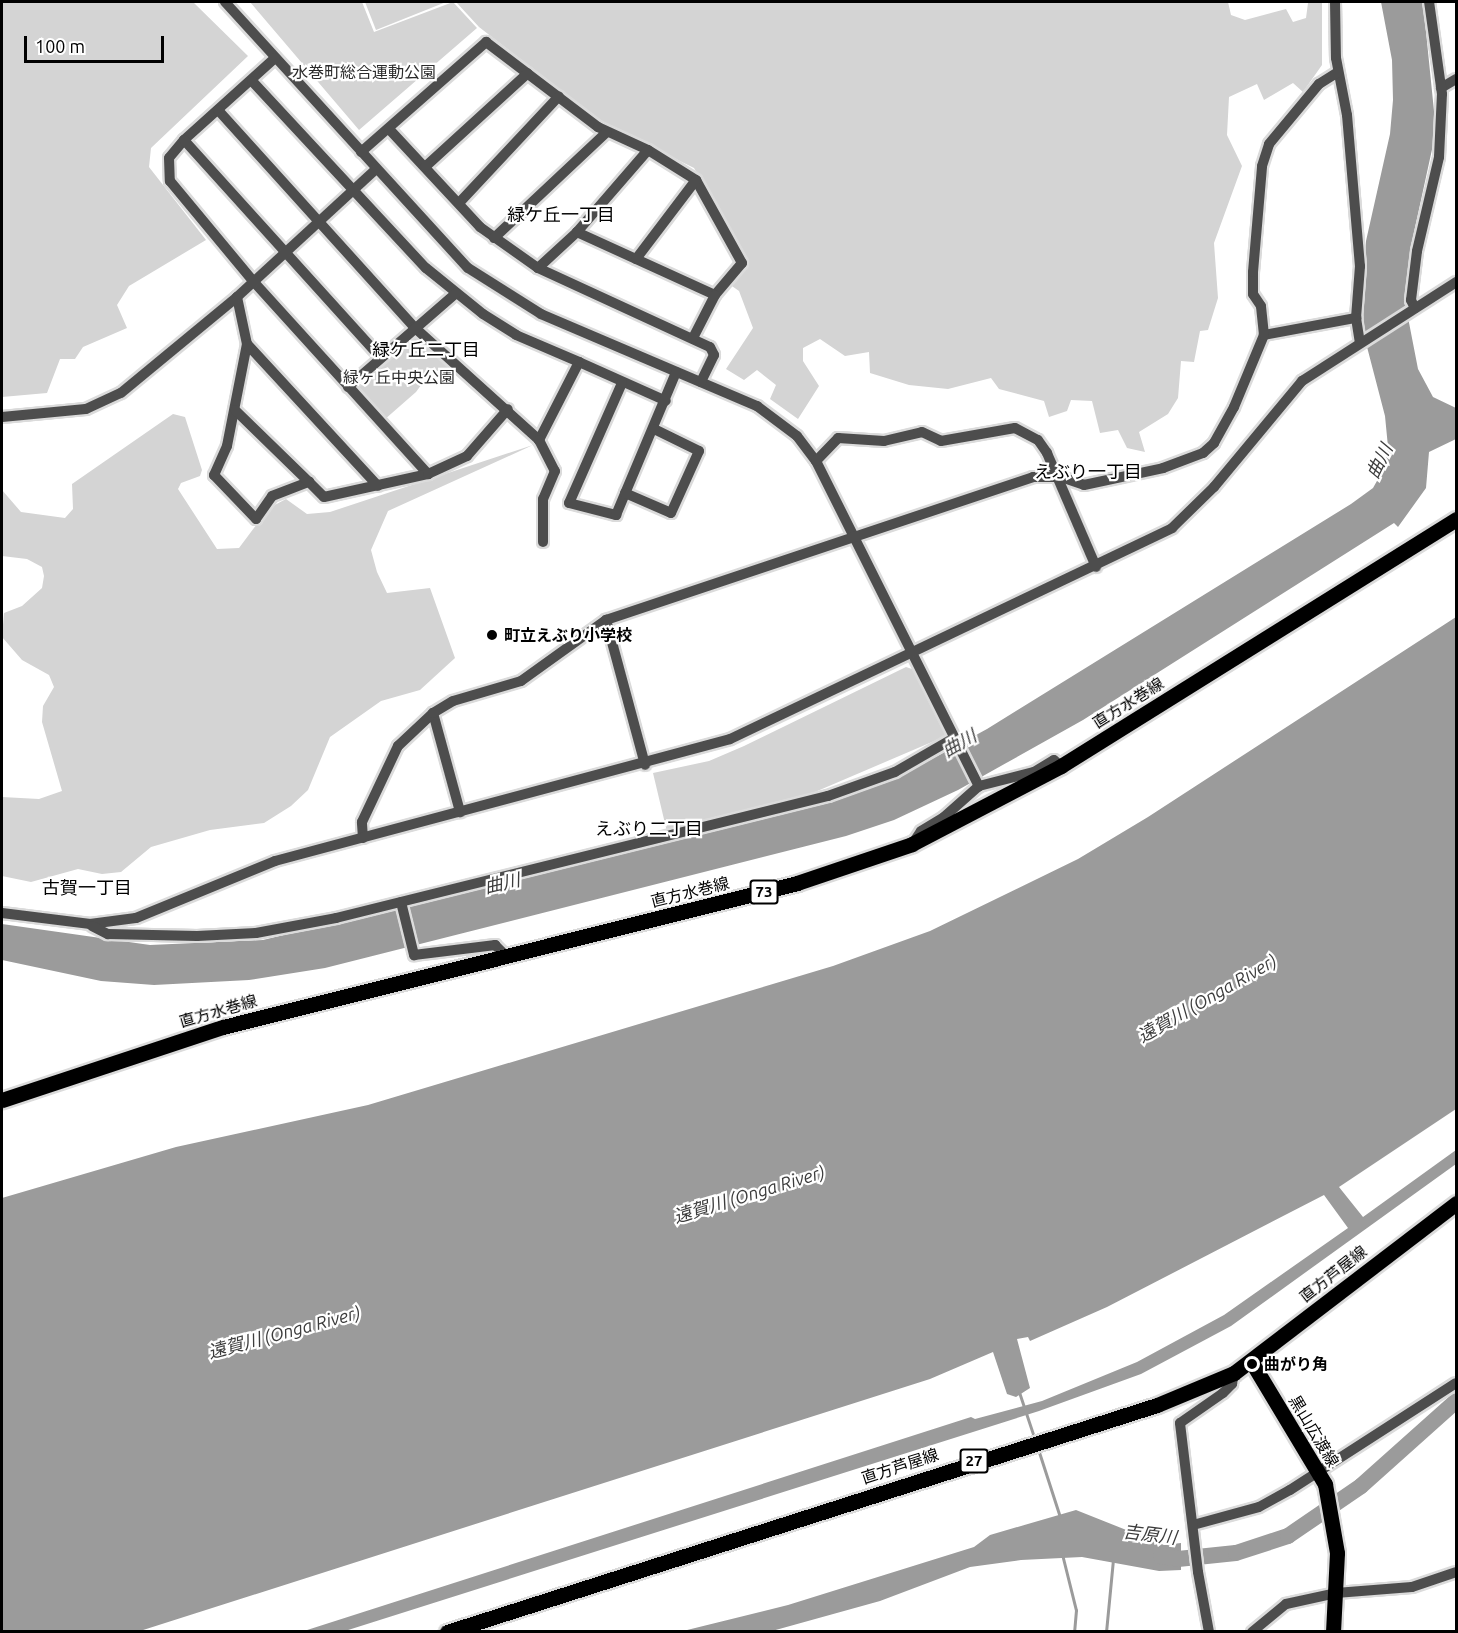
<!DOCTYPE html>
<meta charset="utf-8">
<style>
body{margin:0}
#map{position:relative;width:1458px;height:1633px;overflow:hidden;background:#fff;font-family:Ubuntu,"Noto Sans JP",sans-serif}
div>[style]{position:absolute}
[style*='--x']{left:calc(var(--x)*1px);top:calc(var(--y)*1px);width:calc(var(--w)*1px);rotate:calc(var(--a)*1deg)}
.green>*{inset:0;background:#d4d4d4}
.water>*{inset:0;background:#9b9b9b}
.stream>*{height:3px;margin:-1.5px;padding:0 1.5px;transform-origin:1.5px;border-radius:1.5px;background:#9b9b9b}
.river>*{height:16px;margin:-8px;padding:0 8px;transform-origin:8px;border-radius:8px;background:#9b9b9b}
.roads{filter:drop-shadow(2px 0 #dbdbdb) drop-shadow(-2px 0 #dbdbdb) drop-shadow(0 2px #dbdbdb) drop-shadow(0 -2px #dbdbdb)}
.minor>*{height:10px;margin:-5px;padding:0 5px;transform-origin:5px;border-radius:5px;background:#4d4d4d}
.major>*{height:15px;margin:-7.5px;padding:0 7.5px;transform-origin:7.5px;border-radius:7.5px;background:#000}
.dots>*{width:16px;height:16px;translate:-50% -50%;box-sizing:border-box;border:3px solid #fff;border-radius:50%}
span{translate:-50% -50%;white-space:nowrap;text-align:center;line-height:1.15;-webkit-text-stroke:4.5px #fff;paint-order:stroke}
.shield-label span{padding:2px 4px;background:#fff;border:2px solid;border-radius:4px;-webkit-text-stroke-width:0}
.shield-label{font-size:15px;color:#000;font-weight:700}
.park-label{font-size:16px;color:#2b2b2b}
.poi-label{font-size:16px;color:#000;font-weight:700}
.left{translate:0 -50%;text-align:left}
.street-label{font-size:16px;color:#000}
.neighbourhood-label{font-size:18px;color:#000}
.water-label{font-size:18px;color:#3c3c3c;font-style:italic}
.frame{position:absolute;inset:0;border:3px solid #000;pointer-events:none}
.scale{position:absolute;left:24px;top:36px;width:140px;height:27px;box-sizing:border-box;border:3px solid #000;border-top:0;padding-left:8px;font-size:18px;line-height:21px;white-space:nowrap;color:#000;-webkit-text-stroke:4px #fff;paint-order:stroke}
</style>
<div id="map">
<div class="green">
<i style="clip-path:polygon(2px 2px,193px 2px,248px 56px,151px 148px,149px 167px,206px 240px,129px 286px,117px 305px,127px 328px,83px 347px,75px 359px,60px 359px,47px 393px,2px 397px)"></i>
<i style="clip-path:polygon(250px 2px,362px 2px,374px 32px,453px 2px,477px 28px,359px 130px)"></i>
<i style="clip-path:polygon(365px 2px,446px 2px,376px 30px)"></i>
<i style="clip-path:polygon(456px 2px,1228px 2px,1231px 15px,1245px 20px,1286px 9px,1293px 22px,1306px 18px,1308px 3px,1322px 2px,1322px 65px,1303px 92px,1293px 83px,1264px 100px,1257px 84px,1229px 97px,1227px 135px,1242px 166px,1214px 243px,1218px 298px,1208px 330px,1200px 331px,1194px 362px,1181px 361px,1178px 398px,1168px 414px,1139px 432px,1145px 452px,1127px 448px,1118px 430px,1100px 433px,1092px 401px,1071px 400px,1067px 411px,1049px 417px,1044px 401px,999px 389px,991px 378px,948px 389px,909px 385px,870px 373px,869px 352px,845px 356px,820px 339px,803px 348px,803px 361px,819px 386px,798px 419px,770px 399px,776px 385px,757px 370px,744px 380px,726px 369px,753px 328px,739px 291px,722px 279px,741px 252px,694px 168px,603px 123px,479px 27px)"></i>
<i style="clip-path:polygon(418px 336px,453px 368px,447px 375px,441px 370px,430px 373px,416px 392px,384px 420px,356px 390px,356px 386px,410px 337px)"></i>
<i style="clip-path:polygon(173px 414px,185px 417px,202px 470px,200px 476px,181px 483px,178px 489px,217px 549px,239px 548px,269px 508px,286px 499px,307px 514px,330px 512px,533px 445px,388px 511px,371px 550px,377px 572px,387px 593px,430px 588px,455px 658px,420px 690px,381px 701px,330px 737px,308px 790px,291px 806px,264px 823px,210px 830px,151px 847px,121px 872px,102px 874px,78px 869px,31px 882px,2px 876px,2px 797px,39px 799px,62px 791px,42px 722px,43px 706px,54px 687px,49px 675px,22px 660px,2px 637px,4px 613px,22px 606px,42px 588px,44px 576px,42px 567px,27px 559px,2px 556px,2px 490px,21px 512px,65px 518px,73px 509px,72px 484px)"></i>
<i style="clip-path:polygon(906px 667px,915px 670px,946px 736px,815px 792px,667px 832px,653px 773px,709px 761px,744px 746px)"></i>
</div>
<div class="water">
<i style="clip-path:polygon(1381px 2px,1423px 2px,1436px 131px,1411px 246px,1405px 302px,1418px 369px,1433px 397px,1456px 408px,1456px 439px,1429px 452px,1426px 488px,1398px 527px,1394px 523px,1083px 720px,958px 790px,894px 820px,846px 836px,325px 968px,249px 980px,154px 985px,101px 981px,2px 960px,2px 924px,150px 945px,263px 940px,832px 802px,897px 778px,987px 729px,1351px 504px,1373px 488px,1382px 472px,1388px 447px,1385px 416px,1360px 320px,1366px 241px,1390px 134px,1393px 100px,1392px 60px)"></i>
<i style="clip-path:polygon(1456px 617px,1456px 1109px,1339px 1187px,1363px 1217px,1456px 1150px,1456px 1164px,1231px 1326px,1141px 1374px,1039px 1411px,345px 1631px,304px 1631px,971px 1417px,975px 1419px,1042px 1401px,1137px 1362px,1224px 1315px,1348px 1228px,1324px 1195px,1107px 1307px,1030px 1341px,1028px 1337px,1017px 1339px,1030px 1388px,1016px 1397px,1007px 1394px,993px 1352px,930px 1379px,140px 1631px,2px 1631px,2px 1198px,176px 1147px,368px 1105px,833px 966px,930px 931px,1078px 859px,1148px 817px)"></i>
<i style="clip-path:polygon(1076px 1510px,1164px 1545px,1181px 1543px,1181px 1570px,1159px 1571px,1082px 1557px,1021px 1560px,970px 1567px,880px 1601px,772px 1631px,683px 1631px,788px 1605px,974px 1547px,990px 1535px)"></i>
</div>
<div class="stream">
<i style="--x:1019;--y:1392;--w:51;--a:71.6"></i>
<i style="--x:1038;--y:1449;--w:71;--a:72.1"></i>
<i style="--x:1062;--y:1554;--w:58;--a:76"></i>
<i style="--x:1076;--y:1610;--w:22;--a:95"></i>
<i style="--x:1106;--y:1632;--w:73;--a:-84.5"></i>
</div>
<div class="river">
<i style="--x:1161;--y:1556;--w:17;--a:10"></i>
<i style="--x:1178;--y:1559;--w:58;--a:-5.9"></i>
<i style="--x:1236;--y:1553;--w:55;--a:-18.1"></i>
<i style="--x:1288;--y:1536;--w:88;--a:-34.4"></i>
<i style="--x:1361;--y:1486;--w:127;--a:-41.8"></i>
</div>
<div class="roads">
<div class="minor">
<i style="--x:225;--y:2;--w:360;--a:47.6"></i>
<i style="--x:468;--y:268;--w:86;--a:32.2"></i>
<i style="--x:541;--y:314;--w:235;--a:23.1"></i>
<i style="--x:757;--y:406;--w:50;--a:36.9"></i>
<i style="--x:797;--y:436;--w:31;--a:53"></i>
<i style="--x:816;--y:461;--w:364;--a:63.4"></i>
<i style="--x:1335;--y:2;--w:56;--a:89"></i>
<i style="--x:1336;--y:58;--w:58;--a:79.1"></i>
<i style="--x:1347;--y:115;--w:152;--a:85.1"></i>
<i style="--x:1360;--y:266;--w:52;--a:94.4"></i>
<i style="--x:1356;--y:318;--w:25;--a:81"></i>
<i style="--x:275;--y:58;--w:122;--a:138"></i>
<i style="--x:184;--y:140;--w:23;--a:130"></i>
<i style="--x:169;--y:158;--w:23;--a:88"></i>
<i style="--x:170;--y:181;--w:130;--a:50.3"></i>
<i style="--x:253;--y:281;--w:261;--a:47.8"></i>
<i style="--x:252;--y:81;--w:255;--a:47.1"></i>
<i style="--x:426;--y:268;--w:73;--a:38.9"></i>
<i style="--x:483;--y:314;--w:39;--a:32"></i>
<i style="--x:516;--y:335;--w:69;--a:23.2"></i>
<i style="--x:579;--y:362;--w:88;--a:117.1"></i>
<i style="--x:1441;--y:88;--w:17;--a:-31"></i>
<i style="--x:218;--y:110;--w:292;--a:47.9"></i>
<i style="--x:414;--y:327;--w:169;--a:42.1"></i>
<i style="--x:539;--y:440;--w:35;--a:63"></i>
<i style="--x:555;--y:471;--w:30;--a:113"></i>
<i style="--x:543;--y:499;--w:43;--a:90"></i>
<i style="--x:389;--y:129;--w:134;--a:47.1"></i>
<i style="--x:480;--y:227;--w:71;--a:35.3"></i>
<i style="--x:538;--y:268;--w:189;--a:24.7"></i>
<i style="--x:710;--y:347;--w:9;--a:63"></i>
<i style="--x:714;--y:355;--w:30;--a:116"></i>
<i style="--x:184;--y:140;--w:292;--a:47.9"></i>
<i style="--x:361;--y:152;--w:167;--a:-41.3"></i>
<i style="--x:486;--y:42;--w:141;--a:37.2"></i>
<i style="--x:598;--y:127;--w:55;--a:24.7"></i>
<i style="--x:648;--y:150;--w:57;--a:32"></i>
<i style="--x:696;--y:180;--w:95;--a:61"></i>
<i style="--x:742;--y:263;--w:42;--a:130.2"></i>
<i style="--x:715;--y:295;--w:152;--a:-155.5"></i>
<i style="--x:425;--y:167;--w:139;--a:-42.4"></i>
<i style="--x:459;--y:203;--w:146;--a:-46.9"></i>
<i style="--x:494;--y:238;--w:155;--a:-43.2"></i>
<i style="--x:636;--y:259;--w:99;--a:-52.8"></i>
<i style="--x:538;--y:268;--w:53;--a:-42.7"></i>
<i style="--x:577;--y:232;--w:108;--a:-49.1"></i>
<i style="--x:237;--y:297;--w:48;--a:78"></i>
<i style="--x:247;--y:344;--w:104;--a:101.1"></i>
<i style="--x:227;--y:446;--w:32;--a:114"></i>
<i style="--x:214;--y:475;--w:61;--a:46.3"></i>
<i style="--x:256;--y:519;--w:28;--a:-55"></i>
<i style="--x:272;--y:496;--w:40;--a:-21"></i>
<i style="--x:309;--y:482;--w:21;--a:45"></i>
<i style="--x:324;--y:497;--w:107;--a:-12.5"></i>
<i style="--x:428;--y:474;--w:43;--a:-24.8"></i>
<i style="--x:467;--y:456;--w:62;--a:-48.9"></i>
<i style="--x:1415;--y:308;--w:9;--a:-117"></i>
<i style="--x:1411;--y:300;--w:49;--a:-83"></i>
<i style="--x:1417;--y:251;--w:97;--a:-76.8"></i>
<i style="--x:1439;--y:157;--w:63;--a:-87.3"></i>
<i style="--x:1442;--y:94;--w:93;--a:-98"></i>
<i style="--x:1264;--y:335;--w:94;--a:-10.5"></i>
<i style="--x:693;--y:338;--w:48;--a:-62.9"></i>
<i style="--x:247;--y:344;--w:193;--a:47.3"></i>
<i style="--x:579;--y:362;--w:95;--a:24.1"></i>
<i style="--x:622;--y:383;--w:131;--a:113.8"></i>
<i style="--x:569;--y:503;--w:49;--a:14.3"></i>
<i style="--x:616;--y:515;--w:155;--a:-67.2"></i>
<i style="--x:348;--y:387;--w:143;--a:-41"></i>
<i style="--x:235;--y:410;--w:103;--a:44.2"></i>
<i style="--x:2;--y:417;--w:84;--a:-5.4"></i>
<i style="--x:86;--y:409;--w:38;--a:-25"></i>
<i style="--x:121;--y:393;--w:151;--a:-39.6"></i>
<i style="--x:237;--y:297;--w:189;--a:-42.6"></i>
<i style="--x:816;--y:461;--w:32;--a:-46"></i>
<i style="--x:838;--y:438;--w:46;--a:3.7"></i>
<i style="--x:884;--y:441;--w:39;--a:-13"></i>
<i style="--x:922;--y:432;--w:21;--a:25"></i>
<i style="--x:941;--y:441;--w:75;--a:-10"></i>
<i style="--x:1015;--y:428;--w:26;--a:28"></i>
<i style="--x:1038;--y:440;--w:16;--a:55"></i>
<i style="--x:1047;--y:453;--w:124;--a:66.7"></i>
<i style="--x:625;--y:493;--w:50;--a:23.5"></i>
<i style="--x:671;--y:513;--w:68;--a:-65.7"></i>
<i style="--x:699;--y:451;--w:50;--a:-153.9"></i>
<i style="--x:606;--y:620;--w:150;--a:74.9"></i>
<i style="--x:433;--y:713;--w:103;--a:74.7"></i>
<i style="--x:363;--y:838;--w:16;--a:-94"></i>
<i style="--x:362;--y:822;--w:84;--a:-64.7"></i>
<i style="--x:398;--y:746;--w:48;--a:-43.3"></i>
<i style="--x:433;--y:713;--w:23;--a:-31"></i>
<i style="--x:453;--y:701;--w:71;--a:-16.4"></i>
<i style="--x:521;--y:681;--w:105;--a:-35.7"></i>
<i style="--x:606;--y:620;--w:450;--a:-18.5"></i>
<i style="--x:1033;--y:477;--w:28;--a:0"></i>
<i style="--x:1061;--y:477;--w:24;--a:19"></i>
<i style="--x:1084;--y:485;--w:81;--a:-12.1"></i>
<i style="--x:1163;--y:468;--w:43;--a:-20.6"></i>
<i style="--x:1203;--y:453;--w:15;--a:-42"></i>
<i style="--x:1214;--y:443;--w:41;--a:-60.9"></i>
<i style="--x:1234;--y:407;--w:78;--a:-67.4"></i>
<i style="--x:1264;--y:335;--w:29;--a:-96"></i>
<i style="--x:1261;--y:306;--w:14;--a:-124"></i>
<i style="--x:1253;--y:294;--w:22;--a:-90"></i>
<i style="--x:1253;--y:272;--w:106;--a:-85.1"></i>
<i style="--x:1262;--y:166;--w:23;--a:-72"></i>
<i style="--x:1269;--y:144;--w:78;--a:-50.2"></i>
<i style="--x:1319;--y:84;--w:22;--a:-32"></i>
<i style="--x:913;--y:843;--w:14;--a:-56"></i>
<i style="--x:921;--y:831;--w:27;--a:-31"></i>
<i style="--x:944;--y:817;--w:47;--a:-41.5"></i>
<i style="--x:979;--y:786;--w:57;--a:-14.3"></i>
<i style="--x:1034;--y:772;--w:23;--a:-31"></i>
<i style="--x:1054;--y:760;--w:9;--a:41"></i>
<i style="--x:401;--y:902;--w:55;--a:76.2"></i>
<i style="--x:414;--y:955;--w:82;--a:-7"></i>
<i style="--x:495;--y:945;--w:16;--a:45"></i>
<i style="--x:2;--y:913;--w:89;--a:7.1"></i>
<i style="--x:90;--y:924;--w:46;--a:-7.4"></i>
<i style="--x:136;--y:918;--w:150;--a:-22.3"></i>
<i style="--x:275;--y:861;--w:471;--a:-15"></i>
<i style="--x:730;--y:739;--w:490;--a:-25.5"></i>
<i style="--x:1172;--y:528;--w:59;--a:-44.3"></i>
<i style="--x:1214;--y:487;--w:138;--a:-50.3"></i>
<i style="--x:1302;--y:381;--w:183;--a:-32.7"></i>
<i style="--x:92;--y:926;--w:18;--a:27"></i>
<i style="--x:108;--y:934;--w:89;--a:1.3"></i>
<i style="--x:197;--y:936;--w:59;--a:-2.9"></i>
<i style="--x:256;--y:933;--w:81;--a:-10.6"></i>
<i style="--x:336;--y:918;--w:507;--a:-13.93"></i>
<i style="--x:828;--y:796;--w:71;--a:-19.7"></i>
<i style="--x:895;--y:772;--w:68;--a:-30"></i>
<i style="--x:1193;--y:1525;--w:68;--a:-15.3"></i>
<i style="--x:1259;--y:1507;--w:35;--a:-29"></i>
<i style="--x:1290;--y:1490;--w:197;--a:-32.8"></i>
<i style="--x:1209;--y:1632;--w:61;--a:-100.4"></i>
<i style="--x:1198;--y:1572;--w:150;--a:-96.9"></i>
<i style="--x:1180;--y:1423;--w:52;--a:-34.9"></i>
<i style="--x:1223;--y:1393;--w:13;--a:-45"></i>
<i style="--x:1232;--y:1384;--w:11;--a:-80"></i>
<i style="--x:1252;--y:1632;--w:44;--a:-39.5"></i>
<i style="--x:1286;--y:1604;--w:51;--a:-12.4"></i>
<i style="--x:1336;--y:1593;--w:76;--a:-4.5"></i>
<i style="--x:1412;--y:1587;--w:46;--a:-18.8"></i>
</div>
<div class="major">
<i style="--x:2;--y:1100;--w:233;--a:-18.3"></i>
<i style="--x:223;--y:1027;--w:592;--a:-14.08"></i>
<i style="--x:797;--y:883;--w:121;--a:-18.7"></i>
<i style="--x:912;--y:844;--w:168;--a:-27.6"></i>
<i style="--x:1061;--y:766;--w:466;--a:-32"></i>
<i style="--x:1251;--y:1361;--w:144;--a:59"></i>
<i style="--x:1325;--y:1484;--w:70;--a:80.1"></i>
<i style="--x:1337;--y:1553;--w:79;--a:92.9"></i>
<i style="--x:447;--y:1632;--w:745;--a:-17.73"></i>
<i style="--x:1157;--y:1405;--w:83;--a:-22.6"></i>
<i style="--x:1234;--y:1373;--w:280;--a:-37.4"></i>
</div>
</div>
<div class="dots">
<i style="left:492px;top:635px;background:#000"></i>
<i style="left:1252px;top:1364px;background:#000"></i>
</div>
<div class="shield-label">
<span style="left:764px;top:892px">73</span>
<span style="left:974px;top:1461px">27</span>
</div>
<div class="park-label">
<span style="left:364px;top:72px">水巻町総合運動公園</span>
<span style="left:399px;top:377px">緑ヶ丘中央公園</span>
</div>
<div class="poi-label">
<span class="left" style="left:504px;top:635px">町立えぶり小学校</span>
<span class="left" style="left:1264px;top:1364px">曲がり角</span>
</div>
<div class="street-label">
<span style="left:1128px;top:703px;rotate:-32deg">直方水巻線</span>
<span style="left:690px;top:892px;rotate:-14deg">直方水巻線</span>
<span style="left:218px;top:1011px;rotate:-16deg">直方水巻線</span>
<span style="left:1333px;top:1274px;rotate:-38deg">直方芦屋線</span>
<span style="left:1314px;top:1431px;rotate:59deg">黒山広渡線</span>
<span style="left:900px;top:1466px;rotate:-18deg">直方芦屋線</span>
</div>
<div class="neighbourhood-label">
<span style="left:561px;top:214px">緑ケ丘一丁目</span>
<span style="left:426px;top:349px">緑ケ丘二丁目</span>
<span style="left:1088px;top:471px">えぶり一丁目</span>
<span style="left:649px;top:828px">えぶり二丁目</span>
<span style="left:87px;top:887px">古賀一丁目</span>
</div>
<div class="water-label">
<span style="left:1379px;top:461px;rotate:-64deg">曲川</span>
<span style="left:959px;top:743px;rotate:-30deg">曲川</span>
<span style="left:502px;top:883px;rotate:-13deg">曲川</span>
<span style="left:1207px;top:998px;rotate:-30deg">遠賀川 (Onga River)</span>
<span style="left:749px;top:1194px;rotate:-17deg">遠賀川 (Onga River)</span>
<span style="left:284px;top:1332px;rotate:-15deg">遠賀川 (Onga River)</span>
<span style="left:1150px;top:1534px;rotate:7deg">吉原川</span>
</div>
<div class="frame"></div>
<div class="scale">100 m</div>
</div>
